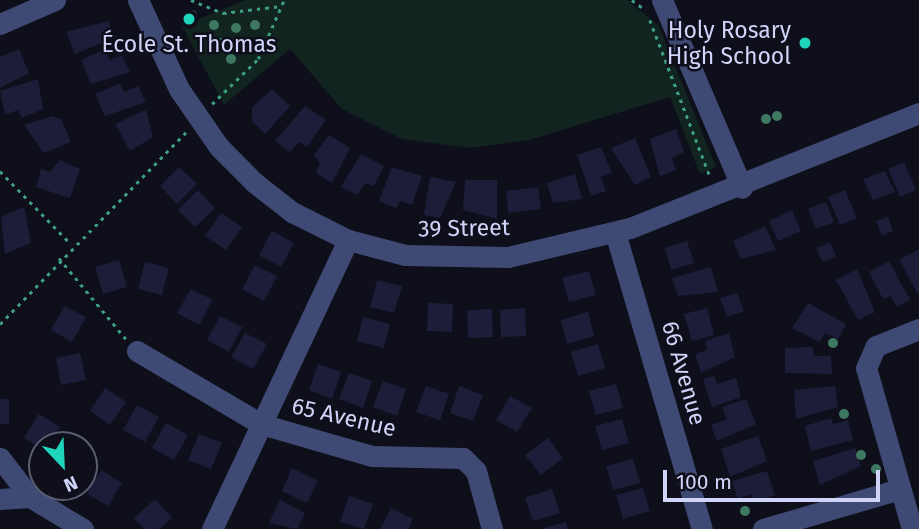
<!DOCTYPE html>
<meta charset="utf-8">
<style>
body{margin:0}
#map{position:relative;width:919px;height:529px;overflow:hidden;background:#0e0f1b;font-family:"Fira Sans",sans-serif}
div>[style]{position:absolute}
[style*='--x']{left:calc(var(--x)*1px);top:calc(var(--y)*1px);width:calc(var(--w)*1px);rotate:calc(var(--a)*1deg)}
.green>*{inset:0;background:#12241f}
.building>*{inset:0;background:#1c1d39}
.path>*{height:2.5px;margin-top:-1.25px;transform-origin:0;background:repeating-linear-gradient(90deg,#3d9e81 0 3.5px,transparent 0 8.5px)}
.minor>*{height:21px;margin:-10.5px;padding:0 10.5px;transform-origin:10.5px;border-radius:10.5px;background:#3f4a74}
.trees>*{width:10px;height:10px;margin:-5px;border-radius:50%;background:#3e7861}
.dots>*{width:19px;height:19px;translate:-50% -50%;box-sizing:border-box;border:4px solid #0e0f1b;border-radius:50%}
span{translate:-50% -50%;white-space:nowrap;text-align:center;line-height:1.15;-webkit-text-stroke:5px #0e0f1b;paint-order:stroke}
.poi-label{font-size:23px;color:#cfd4f8}
.right{translate:-100% -50%;text-align:right}
.street-label{font-size:23px;color:#cfd4f8}
.north{position:absolute;left:28px;top:431px;width:70px;height:70px;box-sizing:border-box;background:#0e0f1b;border:2px solid #5b5e73;border-radius:50%;rotate:157deg;font-size:19px;font-weight:700;line-height:28px;text-align:center;color:#cfd4f8}
.north::after{content:'';display:block;margin:auto;width:24px;height:32px;background:#1ed5bb;clip-path:polygon(50% 0,100% 100%,50% 72%,0 100%)}
.scale{position:absolute;left:663px;top:470px;width:217px;height:32px;box-sizing:border-box;border:4px solid #cfd4f8;border-top:0;padding-left:9px;font-size:21px;line-height:24px;white-space:nowrap;color:#cfd4f8;-webkit-text-stroke:5px #0e0f1b;paint-order:stroke}
</style>
<div id="map">
<div class="green">
<i style="clip-path:polygon(245px 0,627px 0,659px 26px,716px 167px,700px 174px,670px 97px,529px 140px,470px 148px,402px 139px,342px 109px,290px 49px,224px 105px,182px 26px)"></i>
</div>
<div class="building">
<i style="clip-path:polygon(108px 21px,116px 37px,75px 54px,66px 32px)"></i>
<i style="clip-path:polygon(19px 49px,29px 73px,0 88px,0 57px)"></i>
<i style="clip-path:polygon(105px 49px,110px 60px,122px 55px,130px 72px,91px 84px,81px 60px)"></i>
<i style="clip-path:polygon(38px 79px,43px 109px,22px 118px,18px 110px,5px 115px,0 91px)"></i>
<i style="clip-path:polygon(120px 83px,124px 92px,138px 86px,146px 102px,105px 116px,95px 94px)"></i>
<i style="clip-path:polygon(272px 89px,290px 106px,265px 134px,252px 121px,252px 107px)"></i>
<i style="clip-path:polygon(305px 106px,326px 120px,307px 147px,299px 142px,290px 152px,275px 141px)"></i>
<i style="clip-path:polygon(146px 110px,153px 137px,130px 151px,115px 124px)"></i>
<i style="clip-path:polygon(53px 116px,61px 119px,71px 142px,44px 153px,24px 125px)"></i>
<i style="clip-path:polygon(676px 129px,684px 152px,672px 158px,676px 170px,660px 176px,650px 139px)"></i>
<i style="clip-path:polygon(329px 135px,350px 148px,332px 183px,316px 173px,320px 163px,314px 155px)"></i>
<i style="clip-path:polygon(635px 138px,651px 177px,635px 185px,611px 148px)"></i>
<i style="clip-path:polygon(601px 147px,612px 173px,601px 177px,606px 191px,591px 196px,577px 155px)"></i>
<i style="clip-path:polygon(361px 154px,384px 166px,374px 186px,365px 183px,357px 195px,341px 187px)"></i>
<i style="clip-path:polygon(60px 160px,80px 169px,70px 198px,36px 187px,41px 169px,50px 172px)"></i>
<i style="clip-path:polygon(904px 162px,916px 190px,900px 197px,888px 169px)"></i>
<i style="clip-path:polygon(179px 167px,197px 184px,177px 204px,160px 186px)"></i>
<i style="clip-path:polygon(392px 167px,422px 176px,412px 205px,400px 201px,396px 208px,379px 201px)"></i>
<i style="clip-path:polygon(885px 171px,895px 192px,873px 200px,863px 179px)"></i>
<i style="clip-path:polygon(575px 174px,582px 199px,553px 203px,547px 183px)"></i>
<i style="clip-path:polygon(430px 177px,456px 182px,440px 218px,424px 215px)"></i>
<i style="clip-path:polygon(465px 180px,497px 180px,497px 219px,463px 210px)"></i>
<i style="clip-path:polygon(538px 187px,541px 209px,508px 213px,506px 191px)"></i>
<i style="clip-path:polygon(198px 190px,215px 208px,195px 227px,178px 210px)"></i>
<i style="clip-path:polygon(845px 190px,857px 218px,840px 225px,828px 197px)"></i>
<i style="clip-path:polygon(826px 202px,834px 222px,816px 229px,808px 209px)"></i>
<i style="clip-path:polygon(24px 207px,31px 243px,5px 254px,1px 217px)"></i>
<i style="clip-path:polygon(792px 210px,801px 231px,778px 241px,769px 221px)"></i>
<i style="clip-path:polygon(221px 213px,242px 227px,226px 250px,205px 236px)"></i>
<i style="clip-path:polygon(888px 217px,893px 231px,882px 236px,876px 221px)"></i>
<i style="clip-path:polygon(765px 226px,776px 250px,741px 259px,733px 241px)"></i>
<i style="clip-path:polygon(272px 231px,294px 243px,281px 267px,259px 255px)"></i>
<i style="clip-path:polygon(687px 241px,694px 263px,671px 270px,665px 248px)"></i>
<i style="clip-path:polygon(830px 242px,836px 256px,823px 262px,816px 248px)"></i>
<i style="clip-path:polygon(919px 249px,919px 296px,899px 260px)"></i>
<i style="clip-path:polygon(119px 260px,127px 287px,103px 294px,95px 267px)"></i>
<i style="clip-path:polygon(889px 261px,910px 300px,896px 307px,891px 296px,883px 299px,869px 272px)"></i>
<i style="clip-path:polygon(145px 262px,169px 268px,162px 295px,138px 289px)"></i>
<i style="clip-path:polygon(255px 265px,277px 276px,264px 301px,242px 289px)"></i>
<i style="clip-path:polygon(711px 267px,718px 292px,678px 296px,672px 278px)"></i>
<i style="clip-path:polygon(857px 269px,875px 312px,858px 320px,836px 280px)"></i>
<i style="clip-path:polygon(589px 271px,596px 295px,569px 302px,562px 278px)"></i>
<i style="clip-path:polygon(377px 280px,402px 286px,394px 313px,370px 307px)"></i>
<i style="clip-path:polygon(191px 289px,213px 300px,199px 325px,177px 313px)"></i>
<i style="clip-path:polygon(737px 293px,744px 311px,727px 317px,720px 298px)"></i>
<i style="clip-path:polygon(428px 303px,453px 304px,452px 332px,427px 331px)"></i>
<i style="clip-path:polygon(808px 303px,846px 324px,838px 339px,825px 333px,820px 342px,792px 328px)"></i>
<i style="clip-path:polygon(64px 306px,86px 317px,72px 342px,51px 330px)"></i>
<i style="clip-path:polygon(525px 308px,526px 336px,501px 337px,500px 310px)"></i>
<i style="clip-path:polygon(707px 308px,714px 335px,692px 341px,684px 314px)"></i>
<i style="clip-path:polygon(492px 309px,493px 337px,468px 338px,467px 310px)"></i>
<i style="clip-path:polygon(588px 312px,594px 336px,567px 344px,561px 320px)"></i>
<i style="clip-path:polygon(220px 316px,242px 327px,229px 352px,207px 340px)"></i>
<i style="clip-path:polygon(363px 317px,390px 324px,384px 348px,357px 341px)"></i>
<i style="clip-path:polygon(245px 333px,267px 344px,253px 369px,231px 357px)"></i>
<i style="clip-path:polygon(729px 333px,735px 357px,701px 373px,695px 354px,707px 350px,705px 341px)"></i>
<i style="clip-path:polygon(598px 344px,605px 368px,578px 376px,571px 352px)"></i>
<i style="clip-path:polygon(813px 347px,814px 356px,831px 356px,832px 374px,785px 373px,785px 348px)"></i>
<i style="clip-path:polygon(80px 353px,86px 380px,61px 385px,56px 358px)"></i>
<i style="clip-path:polygon(318px 364px,341px 372px,332px 399px,309px 390px)"></i>
<i style="clip-path:polygon(349px 373px,372px 381px,363px 408px,339px 399px)"></i>
<i style="clip-path:polygon(714px 376px,717px 384px,736px 378px,741px 397px,712px 407px,703px 379px)"></i>
<i style="clip-path:polygon(383px 381px,406px 389px,397px 416px,373px 407px)"></i>
<i style="clip-path:polygon(616px 384px,623px 408px,596px 415px,589px 391px)"></i>
<i style="clip-path:polygon(426px 386px,449px 394px,440px 420px,416px 412px)"></i>
<i style="clip-path:polygon(459px 386px,483px 395px,473px 421px,450px 413px)"></i>
<i style="clip-path:polygon(835px 386px,838px 407px,796px 419px,794px 390px)"></i>
<i style="clip-path:polygon(105px 388px,126px 402px,110px 425px,90px 411px)"></i>
<i style="clip-path:polygon(510px 396px,532px 408px,517px 432px,496px 420px)"></i>
<i style="clip-path:polygon(0 399px,9px 399px,9px 424px,0 424px)"></i>
<i style="clip-path:polygon(746px 399px,756px 424px,717px 441px,711px 425px,727px 419px,722px 407px)"></i>
<i style="clip-path:polygon(137px 405px,159px 417px,145px 442px,123px 430px)"></i>
<i style="clip-path:polygon(39px 414px,60px 427px,42px 449px,24px 438px)"></i>
<i style="clip-path:polygon(831px 418px,833px 424px,848px 420px,853px 440px,811px 451px,805px 426px)"></i>
<i style="clip-path:polygon(622px 419px,629px 443px,602px 450px,595px 426px)"></i>
<i style="clip-path:polygon(166px 423px,188px 435px,174px 460px,152px 448px)"></i>
<i style="clip-path:polygon(199px 434px,222px 443px,211px 469px,188px 460px)"></i>
<i style="clip-path:polygon(758px 436px,767px 461px,730px 477px,721px 449px)"></i>
<i style="clip-path:polygon(548px 438px,563px 458px,541px 475px,525px 455px)"></i>
<i style="clip-path:polygon(855px 448px,861px 466px,820px 485px,813px 461px)"></i>
<i style="clip-path:polygon(633px 459px,640px 483px,613px 490px,606px 466px)"></i>
<i style="clip-path:polygon(292px 468px,318px 481px,307px 503px,282px 491px)"></i>
<i style="clip-path:polygon(101px 470px,122px 483px,108px 506px,87px 494px)"></i>
<i style="clip-path:polygon(767px 471px,775px 495px,755px 502px,751px 494px,738px 499px,732px 481px)"></i>
<i style="clip-path:polygon(643px 488px,650px 511px,623px 519px,616px 495px)"></i>
<i style="clip-path:polygon(552px 489px,560px 513px,533px 521px,525px 498px)"></i>
<i style="clip-path:polygon(349px 496px,373px 504px,364px 529px,340px 522px)"></i>
<i style="clip-path:polygon(155px 499px,172px 518px,159px 529px,144px 529px,134px 518px)"></i>
<i style="clip-path:polygon(280px 500px,305px 513px,297px 529px,269px 523px)"></i>
<i style="clip-path:polygon(391px 508px,413px 519px,408px 529px,380px 529px)"></i>
<i style="clip-path:polygon(566px 522px,568px 529px,544px 529px,544px 528px)"></i>
</div>
<div class="path">
<i style="--x:191;--y:0;--w:35;--a:22"></i>
<i style="--x:223;--y:13;--w:59;--a:-6.8"></i>
<i style="--x:632;--y:0;--w:17;--a:36"></i>
<i style="--x:650;--y:20;--w:167;--a:69"></i>
<i style="--x:212;--y:104;--w:64;--a:-44.4"></i>
<i style="--x:258;--y:59;--w:64;--a:-66.2"></i>
<i style="--x:0;--y:171;--w:102;--a:45.8"></i>
<i style="--x:59;--y:258;--w:105;--a:50.4"></i>
<i style="--x:0;--y:324;--w:267;--a:-45.9"></i>
</div>
<div class="minor">
<i style="--x:138;--y:0;--w:98;--a:65.3"></i>
<i style="--x:179;--y:89;--w:70;--a:55.4"></i>
<i style="--x:219;--y:147;--w:51;--a:45"></i>
<i style="--x:255;--y:183;--w:47;--a:38.1"></i>
<i style="--x:292;--y:212;--w:63;--a:26.6"></i>
<i style="--x:348;--y:240;--w:59;--a:14.7"></i>
<i style="--x:405;--y:255;--w:103;--a:1.1"></i>
<i style="--x:508;--y:257;--w:125;--a:-13.4"></i>
<i style="--x:630;--y:228;--w:311;--a:-21.7"></i>
<i style="--x:662;--y:0;--w:204;--a:66.9"></i>
<i style="--x:0;--y:24;--w:60;--a:-23.6"></i>
<i style="--x:615;--y:232;--w:309;--a:73.7"></i>
<i style="--x:137;--y:351;--w:144;--a:30.5"></i>
<i style="--x:261;--y:424;--w:116;--a:16.1"></i>
<i style="--x:372;--y:456;--w:91;--a:1.3"></i>
<i style="--x:463;--y:458;--w:18;--a:45"></i>
<i style="--x:476;--y:471;--w:60;--a:74.6"></i>
<i style="--x:0;--y:458;--w:49;--a:52.4"></i>
<i style="--x:30;--y:497;--w:62;--a:31.1"></i>
<i style="--x:0;--y:499;--w:30;--a:-4"></i>
<i style="--x:212;--y:529;--w:319;--a:-64.8"></i>
<i style="--x:763;--y:529;--w:143;--a:-16.3"></i>
<i style="--x:912;--y:529;--w:167;--a:-105.9"></i>
<i style="--x:866;--y:368;--w:24;--a:-66"></i>
<i style="--x:876;--y:346;--w:46;--a:-21.6"></i>
</div>
<div class="trees">
<i style="left:192px;top:15px"></i>
<i style="left:214px;top:25px"></i>
<i style="left:255px;top:25px"></i>
<i style="left:236px;top:28px"></i>
<i style="left:221px;top:43px"></i>
<i style="left:241px;top:46px"></i>
<i style="left:231px;top:59px"></i>
<i style="left:777px;top:116px"></i>
<i style="left:766px;top:119px"></i>
<i style="left:833px;top:343px"></i>
<i style="left:844px;top:414px"></i>
<i style="left:861px;top:455px"></i>
<i style="left:876px;top:469px"></i>
<i style="left:745px;top:511px"></i>
</div>
<div class="dots">
<i style="left:189px;top:19px;background:#1ed5bb"></i>
<i style="left:805px;top:43px;background:#1ed5bb"></i>
</div>
<div class="poi-label">
<span class="right" style="left:791px;top:43px">Holy Rosary<br>High School</span>
<span style="left:189px;top:44px">École St. Thomas</span>
</div>
<div class="street-label">
<span style="left:464px;top:228px;rotate:-1deg">39 Street</span>
<span style="left:684px;top:373px;rotate:74deg">66 Avenue</span>
<span style="left:344px;top:417px;rotate:13deg">65 Avenue</span>
</div>
<div class="north">N</div>
<div class="scale">100 m</div>
</div>
